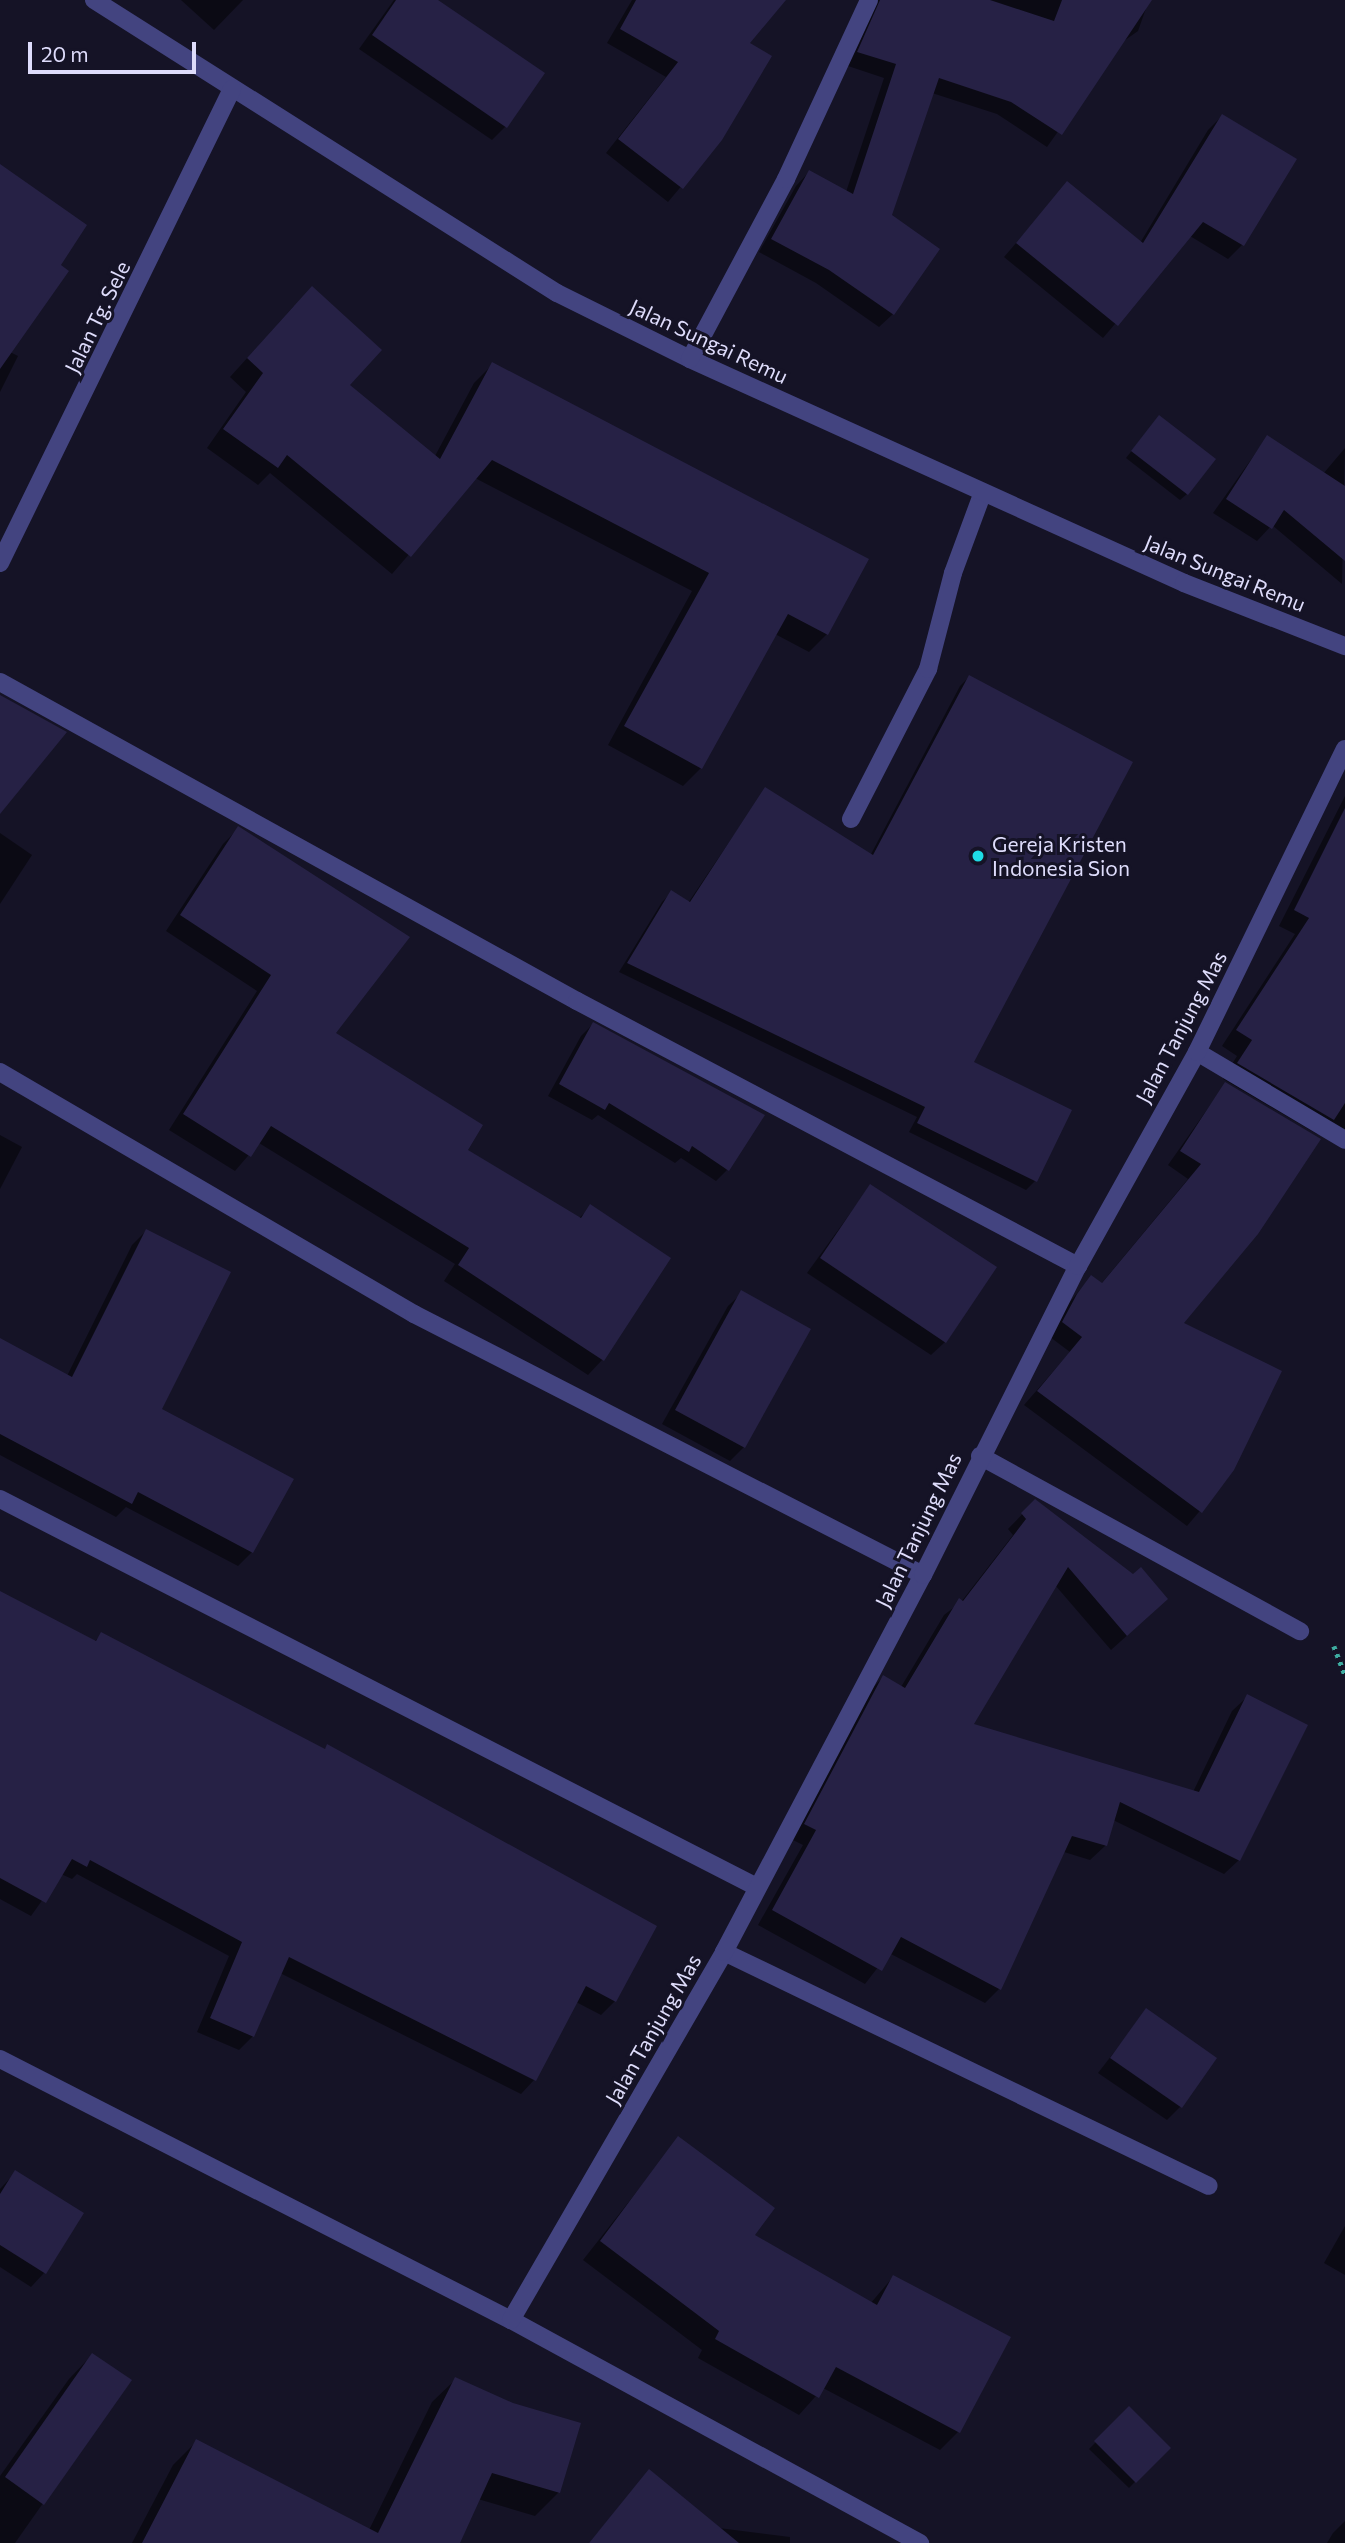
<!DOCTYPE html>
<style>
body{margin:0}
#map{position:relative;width:1345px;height:2543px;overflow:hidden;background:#151326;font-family:Commissioner,sans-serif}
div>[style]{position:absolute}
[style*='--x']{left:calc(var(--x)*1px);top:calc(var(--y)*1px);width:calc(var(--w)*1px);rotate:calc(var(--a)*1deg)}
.shadow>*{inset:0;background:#0007}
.building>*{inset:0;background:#262145}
.path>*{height:4.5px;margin-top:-2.25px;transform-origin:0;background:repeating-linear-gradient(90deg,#3eaca0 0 3.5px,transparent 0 8.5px)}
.lane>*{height:18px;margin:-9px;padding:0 9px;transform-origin:9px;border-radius:9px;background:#434480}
.street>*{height:18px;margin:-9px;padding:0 9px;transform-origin:9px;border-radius:9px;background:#434480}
.dots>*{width:19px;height:19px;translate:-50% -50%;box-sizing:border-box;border:4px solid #151326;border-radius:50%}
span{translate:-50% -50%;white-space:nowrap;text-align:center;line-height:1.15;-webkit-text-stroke:6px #151326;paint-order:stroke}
.street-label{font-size:21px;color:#dedcfb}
.poi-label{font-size:21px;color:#dedcfb}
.left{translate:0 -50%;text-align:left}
.scale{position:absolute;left:28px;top:42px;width:168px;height:32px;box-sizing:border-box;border:4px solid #dedcfb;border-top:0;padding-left:9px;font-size:21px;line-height:24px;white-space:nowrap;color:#dedcfb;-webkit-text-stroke:5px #151326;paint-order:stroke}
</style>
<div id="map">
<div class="shadow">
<i style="clip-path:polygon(181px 0,243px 0,214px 30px)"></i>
<i style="clip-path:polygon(394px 0,435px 0,506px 126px,492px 140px,359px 49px)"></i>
<i style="clip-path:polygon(632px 0,784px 0,747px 43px,721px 139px,668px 202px,606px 153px,666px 77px,607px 43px)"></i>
<i style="clip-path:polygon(866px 0,1149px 0,1138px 31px,1121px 43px,1047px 147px,997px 114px,932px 93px,890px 215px,893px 314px,879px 327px,816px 283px,759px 252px,796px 186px,809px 172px,846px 192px,884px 78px,845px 65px)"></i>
<i style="clip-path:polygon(1222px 116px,1294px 160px,1242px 245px,1228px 259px,1190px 236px,1103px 338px,1004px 257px,1067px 184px,1140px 243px,1208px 130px)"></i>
<i style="clip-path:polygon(0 166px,58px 266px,10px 352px,18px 356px,0 392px)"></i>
<i style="clip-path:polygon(294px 306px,347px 385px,435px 456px,474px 383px,492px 365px,827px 634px,809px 652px,775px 634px,701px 768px,683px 786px,608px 745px,692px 591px,475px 478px,392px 574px,270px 473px,258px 485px,207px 448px,246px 392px,230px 377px)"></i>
<i style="clip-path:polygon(1153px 424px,1187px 494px,1180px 500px,1126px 458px)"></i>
<i style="clip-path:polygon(1267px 437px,1323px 474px,1345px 448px,1342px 584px,1272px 525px,1257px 541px,1213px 513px)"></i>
<i style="clip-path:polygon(969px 677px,972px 1063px,1035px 1181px,1026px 1190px,909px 1132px,917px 1117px,619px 972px,662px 902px,671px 893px,688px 903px,765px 789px,870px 856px,960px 686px)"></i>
<i style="clip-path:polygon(1345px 796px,1345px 1133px,1328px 1123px,1317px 1134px,1223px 1079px,1237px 1056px,1222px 1046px,1295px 934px,1279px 926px)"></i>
<i style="clip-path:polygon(238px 829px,333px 1033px,465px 1150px,578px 1219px,591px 1207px,603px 1359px,588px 1375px,444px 1281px,455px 1264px,259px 1143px,235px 1171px,169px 1130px,257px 991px,166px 931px,223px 844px)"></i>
<i style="clip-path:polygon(0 833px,32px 855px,0 904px)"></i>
<i style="clip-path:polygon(593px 1024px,727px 1170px,716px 1181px,681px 1158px,675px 1163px,598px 1115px,592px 1120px,548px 1096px,581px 1036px)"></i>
<i style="clip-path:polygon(1225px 1084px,1181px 1324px,1280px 1372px,1227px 1479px,1187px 1526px,1024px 1405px,1070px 1352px,1050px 1337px,1063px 1310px,1091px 1277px,1101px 1284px,1188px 1179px,1168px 1165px)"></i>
<i style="clip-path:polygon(0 1135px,22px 1147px,0 1189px)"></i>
<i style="clip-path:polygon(870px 1186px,945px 1342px,931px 1355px,807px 1273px)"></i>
<i style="clip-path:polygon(146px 1231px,160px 1410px,252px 1552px,238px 1566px,126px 1507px,116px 1517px,0 1455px,0 1342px,67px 1376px,132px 1245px)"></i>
<i style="clip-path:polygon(742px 1293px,744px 1447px,730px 1461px,662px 1424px,728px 1306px)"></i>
<i style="clip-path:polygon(1035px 1501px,1151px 1614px,1111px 1650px,1055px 1585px,971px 1725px,1193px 1792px,1232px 1711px,1247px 1697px,1239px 1860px,1224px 1874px,1113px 1820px,1105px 1846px,1090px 1860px,1064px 1852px,999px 1989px,985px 2003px,889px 1953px,865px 1984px,758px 1925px,803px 1845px,791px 1839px,869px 1692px,883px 1677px,901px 1687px,944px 1615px,961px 1602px,1013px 1535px,1008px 1529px)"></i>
<i style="clip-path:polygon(0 1593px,94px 1642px,102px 1634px,324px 1750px,328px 1746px,615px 2001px,601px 2015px,576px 2002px,534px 2080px,521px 2094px,280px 1973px,253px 2036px,239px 2050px,197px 2032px,229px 1956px,77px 1874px,72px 1879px,61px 1874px,31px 1916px,0 1899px)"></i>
<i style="clip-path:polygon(1146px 2011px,1181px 2106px,1167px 2120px,1098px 2073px)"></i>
<i style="clip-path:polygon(679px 2138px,752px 2236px,870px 2304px,893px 2277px,958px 2432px,940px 2450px,823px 2388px,799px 2415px,698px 2358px,702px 2350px,583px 2260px)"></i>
<i style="clip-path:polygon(16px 2172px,44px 2273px,31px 2287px,0 2267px,0 2189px)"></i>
<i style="clip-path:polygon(1345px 2226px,1345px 2275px,1324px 2263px)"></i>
<i style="clip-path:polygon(92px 2355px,129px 2381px,15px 2543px,0 2543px,0 2476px,69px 2379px)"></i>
<i style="clip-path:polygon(456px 2379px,559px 2492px,535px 2516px,478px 2499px,458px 2543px,253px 2543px,369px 2530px,432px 2402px)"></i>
<i style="clip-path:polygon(1129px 2409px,1168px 2448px,1129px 2488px,1089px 2449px)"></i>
<i style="clip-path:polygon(197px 2441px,213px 2543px,132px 2543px,173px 2465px)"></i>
<i style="clip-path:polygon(649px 2471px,719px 2528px,790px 2537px,790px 2543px,589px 2543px)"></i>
<i style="clip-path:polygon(1345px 2521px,1345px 2543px,1327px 2543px,1333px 2533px)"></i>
</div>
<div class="building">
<i style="clip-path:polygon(396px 0,438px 0,545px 73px,507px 128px,372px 35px)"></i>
<i style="clip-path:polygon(636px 0,786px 0,750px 43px,772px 56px,722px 140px,683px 189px,618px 139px,678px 62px,620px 29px)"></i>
<i style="clip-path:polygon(880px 0,990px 0,1054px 21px,1062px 0,1152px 0,1062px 135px,1011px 102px,939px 78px,892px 215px,940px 249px,894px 315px,829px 270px,771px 239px,809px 170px,853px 194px,896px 64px,857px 52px)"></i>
<i style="clip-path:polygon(1222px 114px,1297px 159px,1244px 246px,1203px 222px,1118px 326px,1016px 243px,1067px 181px,1143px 243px)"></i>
<i style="clip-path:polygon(0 164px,87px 225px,61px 265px,69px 271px,0 369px)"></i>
<i style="clip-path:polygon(312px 286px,382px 350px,350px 385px,440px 459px,492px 362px,869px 559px,828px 635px,788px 614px,702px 769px,624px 726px,709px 573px,492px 460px,411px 557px,287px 455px,278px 468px,223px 429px,263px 373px,247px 358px)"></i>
<i style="clip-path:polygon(1159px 415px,1216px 459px,1188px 495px,1131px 451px)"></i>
<i style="clip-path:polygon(1267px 435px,1345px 486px,1345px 561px,1284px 510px,1272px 529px,1226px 499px)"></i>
<i style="clip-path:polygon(969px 675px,1133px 762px,974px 1062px,1072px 1110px,1037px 1182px,917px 1123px,925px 1107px,627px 963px,671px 890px,690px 902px,765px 787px,873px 855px)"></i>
<i style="clip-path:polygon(0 695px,67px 732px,0 814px)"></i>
<i style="clip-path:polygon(1345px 808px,1345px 1103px,1334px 1120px,1237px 1063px,1252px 1040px,1236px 1030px,1309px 918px,1294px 910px)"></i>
<i style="clip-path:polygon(238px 826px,410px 937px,336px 1033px,483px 1125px,468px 1150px,581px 1218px,590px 1204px,671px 1258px,604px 1361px,458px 1265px,469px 1248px,271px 1126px,251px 1157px,183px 1114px,271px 975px,180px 915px)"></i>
<i style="clip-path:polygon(593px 1022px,765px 1115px,729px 1171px,692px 1146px,689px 1152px,609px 1103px,605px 1110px,559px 1084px)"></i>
<i style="clip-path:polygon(1225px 1082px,1321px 1139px,1258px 1234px,1184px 1323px,1282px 1371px,1234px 1470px,1202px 1513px,1037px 1391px,1082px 1337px,1062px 1322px,1077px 1294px,1091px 1275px,1102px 1283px,1201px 1164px,1180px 1151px)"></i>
<i style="clip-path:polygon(870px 1184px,997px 1267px,946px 1343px,820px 1258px)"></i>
<i style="clip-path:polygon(146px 1229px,231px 1272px,162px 1409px,294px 1479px,253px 1553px,138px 1492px,132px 1504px,0 1434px,0 1338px,72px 1377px)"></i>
<i style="clip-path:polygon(741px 1290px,811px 1329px,745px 1448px,675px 1410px)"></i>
<i style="clip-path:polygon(1035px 1499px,1133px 1574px,1141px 1567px,1168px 1599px,1127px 1636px,1068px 1567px,974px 1724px,1199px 1792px,1247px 1694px,1308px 1725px,1240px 1861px,1120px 1802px,1107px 1846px,1072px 1836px,1001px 1990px,901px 1937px,882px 1971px,772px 1910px,816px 1830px,804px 1824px,883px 1675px,905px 1688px,959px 1598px,963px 1601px,1026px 1519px,1021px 1513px)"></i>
<i style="clip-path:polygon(0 1591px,96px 1641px,101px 1632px,325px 1749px,327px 1744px,657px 1926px,616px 2002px,586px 1986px,536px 2081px,289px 1957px,254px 2037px,210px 2018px,242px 1942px,90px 1860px,87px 1867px,72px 1859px,46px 1903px,0 1878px)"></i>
<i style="clip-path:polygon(1146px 2008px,1217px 2058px,1182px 2108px,1110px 2058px)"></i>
<i style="clip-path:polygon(678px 2136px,775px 2208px,755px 2235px,877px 2305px,893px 2275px,1011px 2337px,960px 2433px,836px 2367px,819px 2398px,715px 2339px,719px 2331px,600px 2241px)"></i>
<i style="clip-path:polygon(15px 2170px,84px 2213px,46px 2274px,0 2245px,0 2194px)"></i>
<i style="clip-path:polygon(92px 2353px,132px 2380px,44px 2505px,5px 2477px)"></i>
<i style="clip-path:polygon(455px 2377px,513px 2403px,581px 2423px,560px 2493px,492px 2473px,460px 2543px,142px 2543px,196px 2439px,378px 2533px)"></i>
<i style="clip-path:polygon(1129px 2406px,1171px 2448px,1136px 2483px,1094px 2441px)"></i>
<i style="clip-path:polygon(649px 2469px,739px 2543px,589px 2543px)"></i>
</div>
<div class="path">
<i style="--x:1334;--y:1646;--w:30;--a:69"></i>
</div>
<div class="lane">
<i style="--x:851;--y:819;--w:169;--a:-62.8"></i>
<i style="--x:928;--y:669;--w:99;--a:-75.4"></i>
<i style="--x:953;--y:573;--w:86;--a:-69.7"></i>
</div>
<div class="street">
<i style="--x:94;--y:0;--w:548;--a:32.33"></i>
<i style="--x:557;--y:293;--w:148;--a:26.4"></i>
<i style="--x:690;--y:359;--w:542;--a:24.39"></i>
<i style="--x:1184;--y:583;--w:173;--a:21.4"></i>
<i style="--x:690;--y:359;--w:204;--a:-61.9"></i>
<i style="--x:786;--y:179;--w:197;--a:-65.1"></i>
<i style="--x:0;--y:563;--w:528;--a:-63.92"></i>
<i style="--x:0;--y:682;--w:659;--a:28.94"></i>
<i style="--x:577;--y:1001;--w:567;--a:27.88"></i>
<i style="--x:1197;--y:1052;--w:172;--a:30.7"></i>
<i style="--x:0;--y:1072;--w:480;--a:30.3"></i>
<i style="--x:414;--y:1314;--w:572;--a:27.15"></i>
<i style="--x:980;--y:1456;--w:365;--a:28.7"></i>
<i style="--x:0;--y:1499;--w:851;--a:27.14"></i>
<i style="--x:724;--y:1952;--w:538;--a:25.76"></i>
<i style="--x:0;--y:2059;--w:574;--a:27.06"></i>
<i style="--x:511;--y:2320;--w:466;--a:28.6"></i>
<i style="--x:511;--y:2320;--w:425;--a:-59.9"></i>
<i style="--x:724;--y:1952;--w:426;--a:-62.2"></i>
<i style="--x:923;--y:1575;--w:346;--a:-63.4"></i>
<i style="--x:1078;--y:1266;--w:245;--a:-60.9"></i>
<i style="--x:1197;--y:1052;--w:337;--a:-64"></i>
</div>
<div class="dots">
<i style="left:978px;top:856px;background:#1edbe5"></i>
</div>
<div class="street-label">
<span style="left:97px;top:317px;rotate:-64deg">Jalan Tg. Sele</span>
<span style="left:709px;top:341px;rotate:25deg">Jalan Sungai Remu</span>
<span style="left:1225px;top:573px;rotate:22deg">Jalan Sungai Remu</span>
<span style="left:1181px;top:1027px;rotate:-62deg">Jalan Tanjung Mas</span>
<span style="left:918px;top:1530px;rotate:-64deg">Jalan Tanjung Mas</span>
<span style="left:653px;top:2029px;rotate:-60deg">Jalan Tanjung Mas</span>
</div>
<div class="poi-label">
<span class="left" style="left:992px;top:856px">Gereja Kristen<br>Indonesia Sion</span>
</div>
<div class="scale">20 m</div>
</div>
